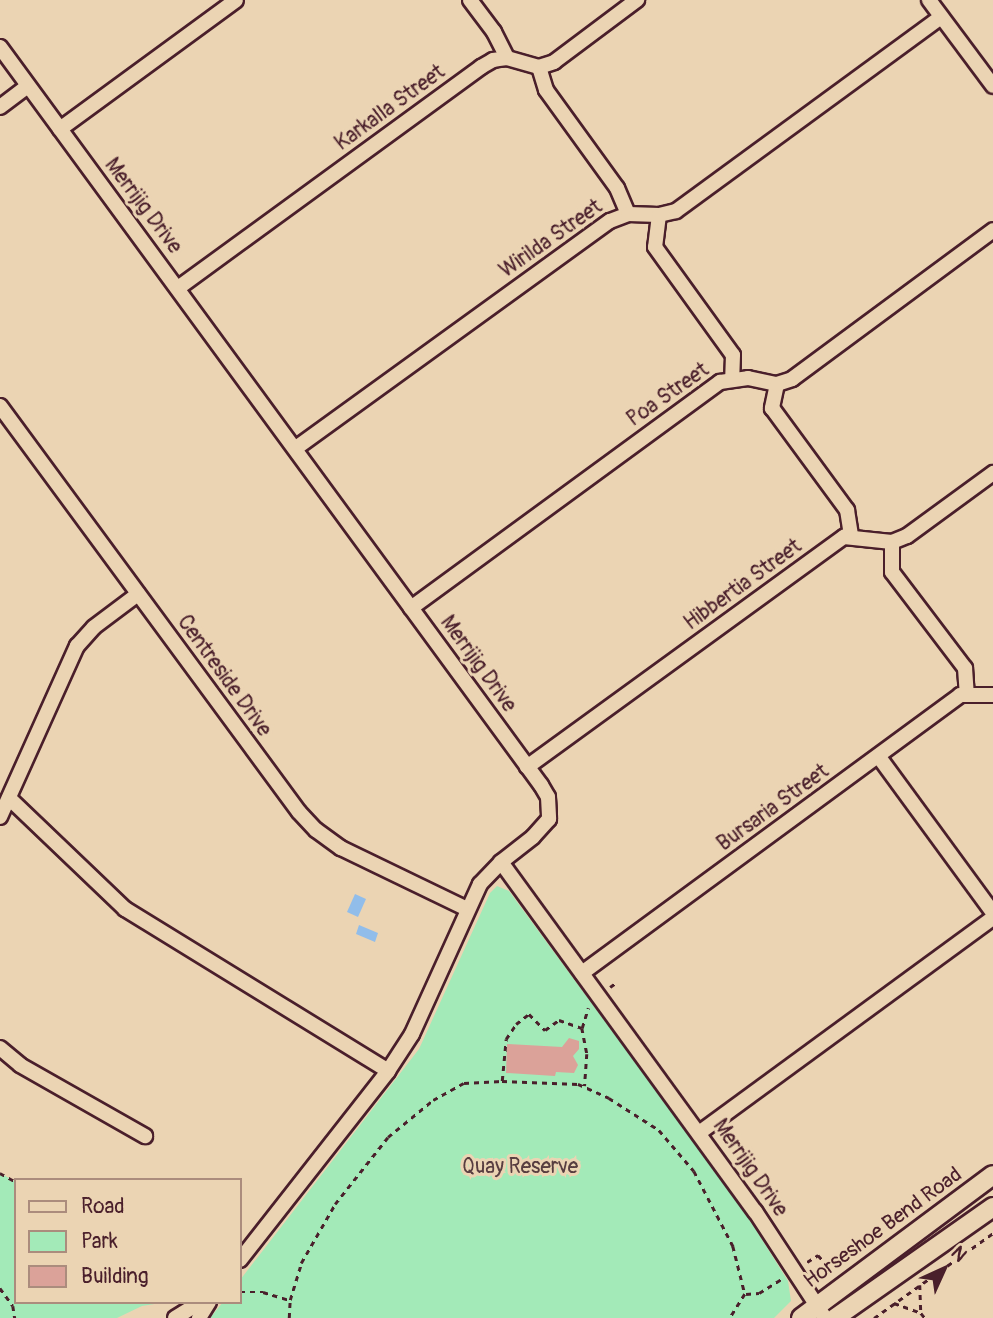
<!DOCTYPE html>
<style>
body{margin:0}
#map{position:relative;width:993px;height:1318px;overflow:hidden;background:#ebd4b3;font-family:Pangolin,sans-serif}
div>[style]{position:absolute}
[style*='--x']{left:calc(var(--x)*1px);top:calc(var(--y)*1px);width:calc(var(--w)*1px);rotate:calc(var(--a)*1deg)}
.green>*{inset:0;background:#a3eab8}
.water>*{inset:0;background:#91bdea}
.building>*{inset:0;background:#dba299}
.path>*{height:2.5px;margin-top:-1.25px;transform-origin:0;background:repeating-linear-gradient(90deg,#4a1f2b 0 5px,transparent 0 10px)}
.roads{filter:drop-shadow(2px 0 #4a1f2b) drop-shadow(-2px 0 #4a1f2b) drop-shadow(0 2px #4a1f2b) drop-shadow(0 -2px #4a1f2b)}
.minor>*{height:14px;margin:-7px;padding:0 7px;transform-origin:7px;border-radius:7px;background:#ebd4b3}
.tertiary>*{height:18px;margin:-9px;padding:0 9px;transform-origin:9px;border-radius:9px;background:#ebd4b3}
span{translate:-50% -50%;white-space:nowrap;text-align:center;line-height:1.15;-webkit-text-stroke:6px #ebd4b3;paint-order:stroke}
.street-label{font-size:21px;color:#4a1f2b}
.park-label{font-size:21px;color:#573d40}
.legend{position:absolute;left:14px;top:1178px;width:228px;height:126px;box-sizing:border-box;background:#ebd4b3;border:2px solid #ab8c7d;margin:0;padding:9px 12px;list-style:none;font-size:21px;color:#4a1f2b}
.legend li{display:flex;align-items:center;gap:14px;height:35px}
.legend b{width:35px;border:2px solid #ab8c7d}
.north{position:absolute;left:909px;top:1234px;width:70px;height:70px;-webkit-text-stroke:5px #ebd4b3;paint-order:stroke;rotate:45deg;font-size:19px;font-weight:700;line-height:28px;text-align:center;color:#4a1f2b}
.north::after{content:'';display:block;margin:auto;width:24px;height:32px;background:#4a1f2b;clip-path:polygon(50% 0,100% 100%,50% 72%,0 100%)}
</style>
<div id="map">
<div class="green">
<i style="clip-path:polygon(497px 886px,509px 891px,743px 1209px,788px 1281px,791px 1301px,774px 1318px,210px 1318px,223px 1302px,240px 1302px,240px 1280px,419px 1049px,490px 893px)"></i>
<i style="clip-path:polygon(0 1173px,16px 1182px,16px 1302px,167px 1302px,142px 1306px,117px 1318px,0 1318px)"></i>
</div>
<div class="water">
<i style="clip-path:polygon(355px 894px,366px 899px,358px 917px,347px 912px)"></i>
<i style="clip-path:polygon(359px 925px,378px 933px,375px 942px,356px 934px)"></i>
</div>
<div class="building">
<i style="clip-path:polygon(569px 1038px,579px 1041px,579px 1049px,573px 1056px,578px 1065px,574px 1073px,556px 1072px,555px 1076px,506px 1073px,507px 1044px,562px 1047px)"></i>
</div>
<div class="path">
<i style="--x:610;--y:987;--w:9;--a:-36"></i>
<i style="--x:582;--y:1028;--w:21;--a:-73"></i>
<i style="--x:502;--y:1081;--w:42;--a:-84.6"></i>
<i style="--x:506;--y:1039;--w:18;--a:-56"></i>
<i style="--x:516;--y:1024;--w:16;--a:-38"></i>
<i style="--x:529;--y:1014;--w:23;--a:45"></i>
<i style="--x:545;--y:1030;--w:17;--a:-36"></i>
<i style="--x:559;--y:1020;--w:24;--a:19"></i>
<i style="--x:582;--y:1028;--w:26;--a:79"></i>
<i style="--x:587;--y:1054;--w:32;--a:94"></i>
<i style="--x:0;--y:1173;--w:18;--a:29"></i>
<i style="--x:807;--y:1262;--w:13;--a:-32"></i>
<i style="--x:818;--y:1255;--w:13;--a:48"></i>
<i style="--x:827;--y:1265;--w:16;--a:-30"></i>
<i style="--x:841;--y:1257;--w:9;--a:58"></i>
<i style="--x:920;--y:1285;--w:28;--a:88"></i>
<i style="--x:0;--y:1288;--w:22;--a:54"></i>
<i style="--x:13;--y:1306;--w:12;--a:81"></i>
<i style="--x:240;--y:1292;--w:23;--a:0"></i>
<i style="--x:263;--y:1292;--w:28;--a:17"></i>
<i style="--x:290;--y:1300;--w:39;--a:-73"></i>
<i style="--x:301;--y:1263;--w:68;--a:-60"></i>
<i style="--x:335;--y:1204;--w:85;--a:-51.7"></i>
<i style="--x:388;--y:1137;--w:58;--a:-39.4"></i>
<i style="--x:433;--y:1100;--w:35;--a:-29"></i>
<i style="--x:464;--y:1083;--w:38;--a:-3"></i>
<i style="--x:502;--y:1081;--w:76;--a:2.3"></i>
<i style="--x:578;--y:1084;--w:34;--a:24"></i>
<i style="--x:609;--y:1098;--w:59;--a:32.6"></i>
<i style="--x:659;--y:1130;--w:54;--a:49.5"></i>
<i style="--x:694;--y:1171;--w:85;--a:62.5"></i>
<i style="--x:733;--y:1246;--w:49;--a:76"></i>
<i style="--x:745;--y:1294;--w:28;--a:122"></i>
<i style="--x:746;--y:1294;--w:13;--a:-4"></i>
<i style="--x:759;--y:1293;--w:26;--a:-32"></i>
<i style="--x:894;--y:1303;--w:29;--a:20"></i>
<i style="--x:921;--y:1313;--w:6;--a:51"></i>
<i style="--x:289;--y:1318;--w:18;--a:-87"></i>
<i style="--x:874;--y:1318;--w:146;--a:-35.5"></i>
</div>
<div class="roads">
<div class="minor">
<i style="--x:470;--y:0;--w:40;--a:53"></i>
<i style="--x:494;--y:32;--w:29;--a:63"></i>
<i style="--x:929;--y:0;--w:107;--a:53.3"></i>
<i style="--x:0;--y:47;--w:915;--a:53.76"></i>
<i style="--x:541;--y:785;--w:14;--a:60"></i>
<i style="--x:548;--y:797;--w:22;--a:87"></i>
<i style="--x:549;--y:819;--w:24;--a:132"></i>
<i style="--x:533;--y:837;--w:41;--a:142"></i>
<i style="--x:501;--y:862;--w:432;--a:54"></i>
<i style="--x:755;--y:1211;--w:128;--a:56.8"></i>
<i style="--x:539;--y:67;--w:24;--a:73"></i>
<i style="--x:546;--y:90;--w:121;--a:54.1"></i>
<i style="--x:617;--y:188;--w:28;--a:67"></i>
<i style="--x:0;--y:107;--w:35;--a:-37"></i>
<i style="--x:60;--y:129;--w:218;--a:-36.2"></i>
<i style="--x:659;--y:215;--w:32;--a:97"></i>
<i style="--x:655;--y:247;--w:133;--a:54.2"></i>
<i style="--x:733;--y:355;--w:23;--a:92"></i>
<i style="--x:178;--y:288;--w:375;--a:-36.1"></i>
<i style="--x:481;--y:67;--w:14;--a:-30"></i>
<i style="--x:493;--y:60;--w:14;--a:-8"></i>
<i style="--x:507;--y:58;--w:33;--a:16"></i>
<i style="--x:539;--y:67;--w:16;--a:-18"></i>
<i style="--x:554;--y:62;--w:104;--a:-36.8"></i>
<i style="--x:777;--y:384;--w:25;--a:102"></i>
<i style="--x:772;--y:408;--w:127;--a:53.7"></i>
<i style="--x:847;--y:510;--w:26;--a:81"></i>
<i style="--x:0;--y:406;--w:504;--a:53.63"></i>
<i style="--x:299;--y:812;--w:25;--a:47"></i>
<i style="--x:316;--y:830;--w:31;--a:36"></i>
<i style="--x:341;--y:848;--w:140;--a:25.8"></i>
<i style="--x:296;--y:448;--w:387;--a:-35.9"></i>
<i style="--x:610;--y:221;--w:19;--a:-21"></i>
<i style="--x:628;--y:214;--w:31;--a:2"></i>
<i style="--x:659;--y:215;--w:17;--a:-13"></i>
<i style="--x:676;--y:211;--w:328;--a:-36.2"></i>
<i style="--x:892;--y:542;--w:30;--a:90"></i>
<i style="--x:892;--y:572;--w:121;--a:52.8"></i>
<i style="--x:965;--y:668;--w:26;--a:86"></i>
<i style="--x:411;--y:608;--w:383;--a:-36.2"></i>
<i style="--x:720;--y:382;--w:28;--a:-8"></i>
<i style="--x:748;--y:378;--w:30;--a:12"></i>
<i style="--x:777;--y:384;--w:16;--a:-18"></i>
<i style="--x:792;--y:379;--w:250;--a:-36.5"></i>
<i style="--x:879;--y:757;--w:193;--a:53.8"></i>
<i style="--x:527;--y:767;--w:392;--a:-36"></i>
<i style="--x:844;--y:537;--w:48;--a:5.9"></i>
<i style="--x:892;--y:542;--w:16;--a:-22"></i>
<i style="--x:907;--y:536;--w:107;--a:-36.2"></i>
<i style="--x:9;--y:798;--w:161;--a:43.7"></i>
<i style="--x:125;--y:909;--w:309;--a:31.6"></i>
<i style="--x:0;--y:817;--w:188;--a:-65.8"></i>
<i style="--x:77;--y:646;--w:25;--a:-48"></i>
<i style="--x:94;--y:627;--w:55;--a:-36.9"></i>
<i style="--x:582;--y:973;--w:469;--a:-36.3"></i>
<i style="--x:960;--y:695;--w:33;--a:0"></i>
<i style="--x:0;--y:1048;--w:26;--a:40"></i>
<i style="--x:20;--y:1065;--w:144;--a:29.6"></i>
<i style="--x:699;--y:1133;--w:364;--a:-36.2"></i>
<i style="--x:240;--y:1260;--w:240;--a:-51.9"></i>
<i style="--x:388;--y:1071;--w:44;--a:-57"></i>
<i style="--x:412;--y:1034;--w:165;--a:-65.6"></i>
<i style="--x:480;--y:884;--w:30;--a:-46"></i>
<i style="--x:175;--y:1318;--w:31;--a:-32"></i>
<i style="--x:199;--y:1318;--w:19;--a:-58"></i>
</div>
<div class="tertiary">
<i style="--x:801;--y:1318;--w:239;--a:-36.7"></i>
<i style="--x:835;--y:1318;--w:193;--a:-35.1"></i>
</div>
</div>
<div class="street-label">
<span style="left:390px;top:108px;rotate:-36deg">Karkalla Street</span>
<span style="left:143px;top:206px;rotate:53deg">Merrijig Drive</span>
<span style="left:551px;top:239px;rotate:-35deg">Wirilda Street</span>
<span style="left:668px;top:395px;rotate:-35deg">Poa Street</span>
<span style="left:743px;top:585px;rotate:-36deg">Hibbertia Street</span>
<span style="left:478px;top:664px;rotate:54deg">Merrijig Drive</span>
<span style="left:224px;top:676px;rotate:54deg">Centreside Drive</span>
<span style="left:773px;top:808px;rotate:-36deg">Bursaria Street</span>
<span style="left:750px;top:1168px;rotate:55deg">Merrijig Drive</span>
<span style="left:883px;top:1228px;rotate:-36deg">Horseshoe Bend Road</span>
</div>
<div class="park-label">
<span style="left:520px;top:1167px">Quay Reserve</span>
</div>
<ul class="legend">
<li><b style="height:9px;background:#ebd4b3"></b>Road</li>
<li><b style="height:19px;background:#a3eab8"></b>Park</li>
<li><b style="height:19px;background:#dba299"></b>Building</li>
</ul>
<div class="north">N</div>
</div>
